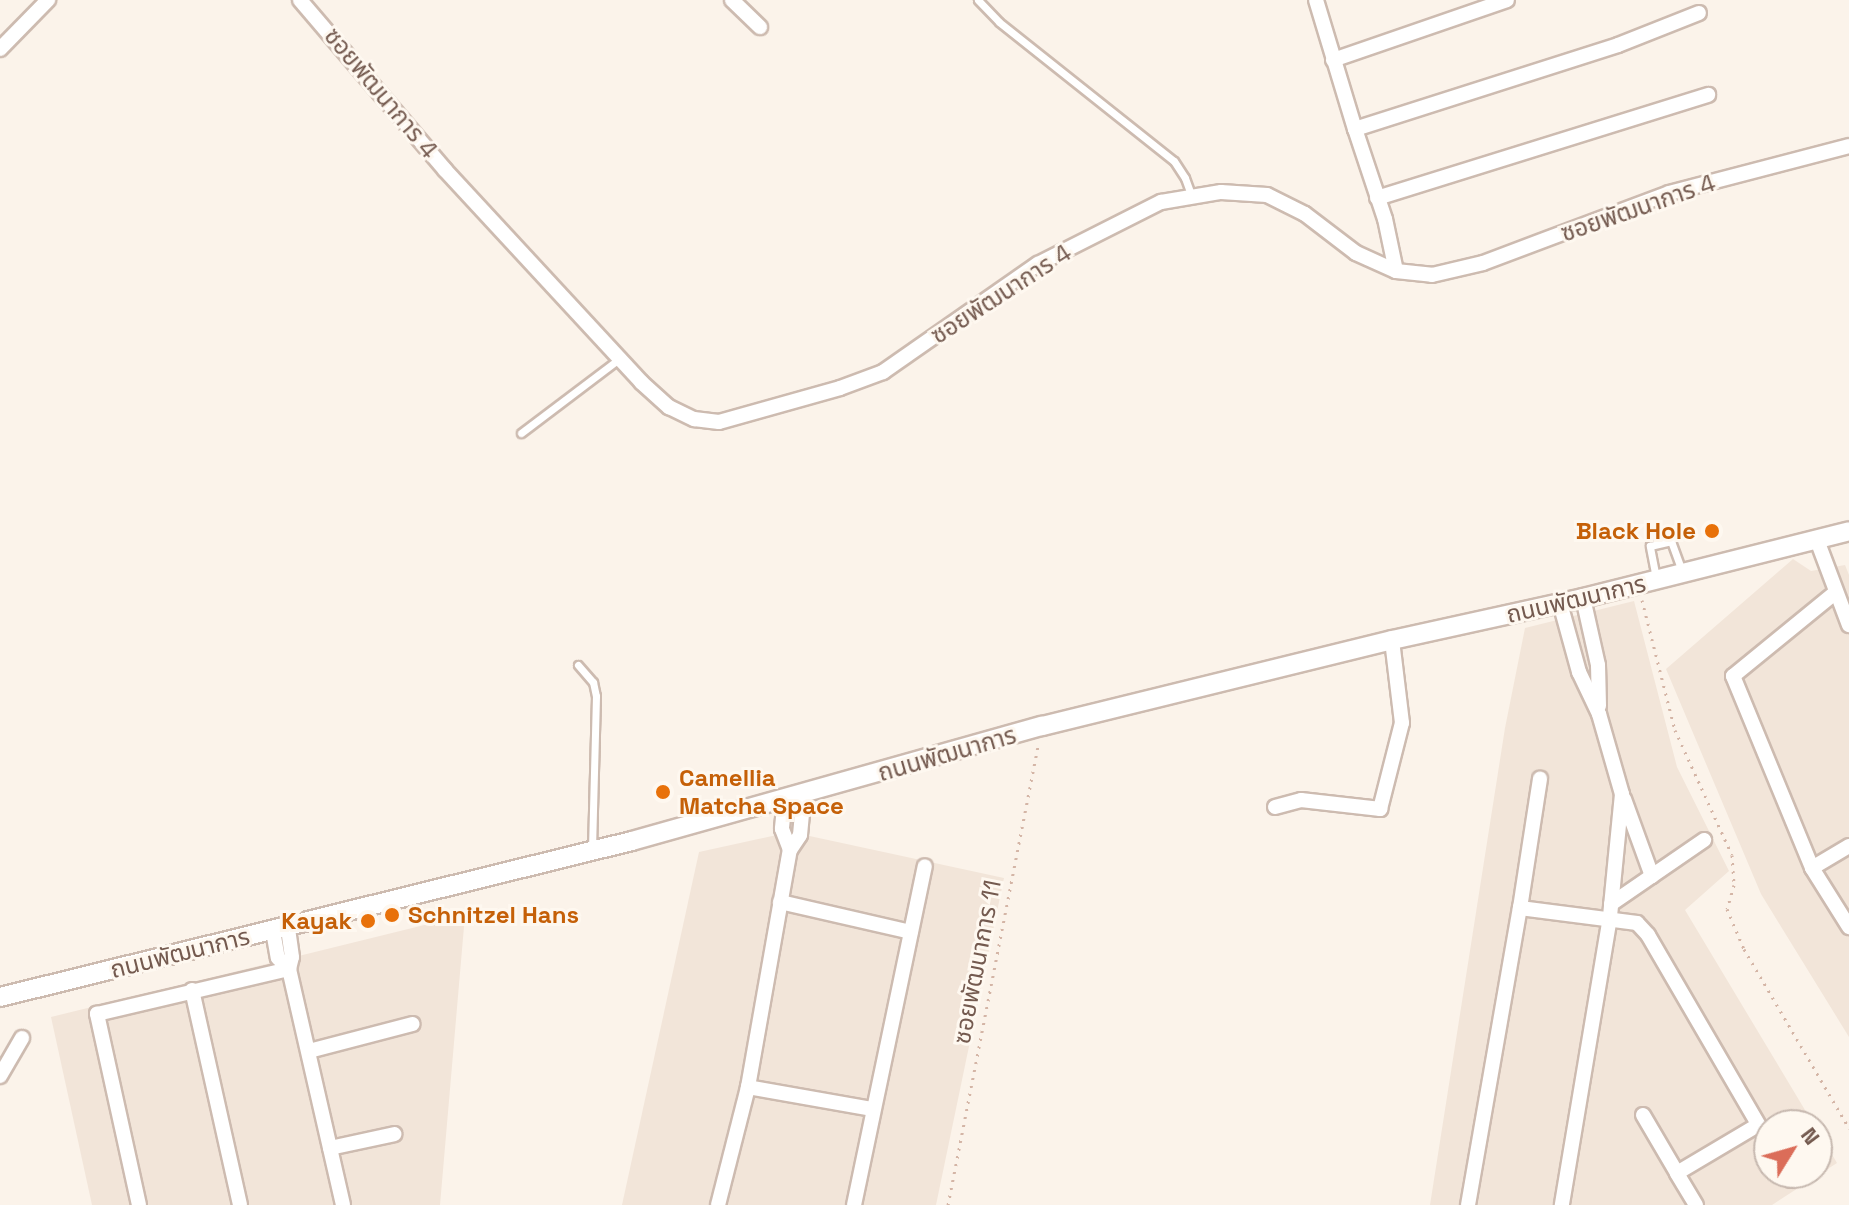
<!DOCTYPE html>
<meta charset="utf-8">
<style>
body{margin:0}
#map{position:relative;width:1849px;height:1205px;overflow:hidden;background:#fbf3ea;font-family:"Space Grotesk","Noto Sans Thai",sans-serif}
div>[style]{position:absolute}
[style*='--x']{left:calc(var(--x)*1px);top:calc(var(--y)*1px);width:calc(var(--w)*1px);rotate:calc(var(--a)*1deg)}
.residential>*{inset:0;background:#f2e5d9}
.path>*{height:3px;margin-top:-1.5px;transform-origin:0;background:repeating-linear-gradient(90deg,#d4b5a6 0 2px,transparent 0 8px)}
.roads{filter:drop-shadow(2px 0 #cdbbb0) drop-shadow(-2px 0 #cdbbb0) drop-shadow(0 2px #cdbbb0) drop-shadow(0 -2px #cdbbb0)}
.service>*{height:7px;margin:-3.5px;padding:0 3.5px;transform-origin:3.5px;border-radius:3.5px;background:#fff}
.minor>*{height:14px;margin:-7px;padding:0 7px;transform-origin:7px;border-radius:7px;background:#fff}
.tertiary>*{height:18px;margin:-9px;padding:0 9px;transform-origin:9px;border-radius:9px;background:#fff}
.dots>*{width:22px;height:22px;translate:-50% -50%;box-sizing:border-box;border:4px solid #fef8f0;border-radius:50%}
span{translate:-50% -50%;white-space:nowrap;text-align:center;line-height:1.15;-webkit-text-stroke:6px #fef8f0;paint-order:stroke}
.street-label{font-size:24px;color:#745a4f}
.food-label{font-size:24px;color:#c56008;font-weight:700}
.right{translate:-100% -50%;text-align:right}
.left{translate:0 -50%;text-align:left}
.north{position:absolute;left:1753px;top:1109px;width:80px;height:80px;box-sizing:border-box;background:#fef8f0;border:2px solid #c7b9b0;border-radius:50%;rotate:53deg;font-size:22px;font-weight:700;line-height:32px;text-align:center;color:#745a4f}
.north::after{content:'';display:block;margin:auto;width:28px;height:36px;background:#db6d59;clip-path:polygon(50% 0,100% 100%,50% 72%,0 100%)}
</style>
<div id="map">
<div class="residential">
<i style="clip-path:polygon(1793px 559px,1811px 571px,1845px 565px,1849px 575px,1849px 1037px,1761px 894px,1666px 669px)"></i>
<i style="clip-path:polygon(1634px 601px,1677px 767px,1729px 871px,1685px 910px,1814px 1125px,1769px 1125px,1769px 1173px,1817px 1173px,1817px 1129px,1837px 1163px,1772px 1205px,1430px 1205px,1505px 728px,1525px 628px)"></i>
<i style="clip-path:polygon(791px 832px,1004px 878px,936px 1205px,622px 1205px,699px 852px)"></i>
<i style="clip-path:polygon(465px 915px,440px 1205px,92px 1205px,51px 1017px)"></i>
</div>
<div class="path">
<i style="--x:1642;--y:600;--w:134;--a:75.8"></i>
<i style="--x:1675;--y:730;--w:137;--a:65.5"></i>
<i style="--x:1732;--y:855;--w:30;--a:86"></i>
<i style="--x:1734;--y:885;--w:25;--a:106"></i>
<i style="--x:1727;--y:909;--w:43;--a:67"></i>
<i style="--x:1744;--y:949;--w:208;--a:59.6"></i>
<i style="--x:948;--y:1205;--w:469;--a:-78.9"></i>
</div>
<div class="roads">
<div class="service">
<i style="--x:978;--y:0;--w:30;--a:46"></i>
<i style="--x:999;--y:22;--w:223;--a:38.5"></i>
<i style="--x:1174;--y:161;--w:20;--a:57"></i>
<i style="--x:1185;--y:178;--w:20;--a:70"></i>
<i style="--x:521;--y:433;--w:123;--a:-37.1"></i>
<i style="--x:1656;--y:578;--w:33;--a:-101"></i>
<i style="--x:1650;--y:546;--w:22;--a:-13"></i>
<i style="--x:1671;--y:541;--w:32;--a:70"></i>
<i style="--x:578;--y:665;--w:23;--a:49"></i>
<i style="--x:593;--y:682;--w:14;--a:78"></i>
<i style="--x:596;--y:696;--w:153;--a:91.5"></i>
</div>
<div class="minor">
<i style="--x:300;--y:0;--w:223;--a:49.5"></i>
<i style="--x:445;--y:170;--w:289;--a:47.2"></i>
<i style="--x:641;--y:382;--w:38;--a:42"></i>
<i style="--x:669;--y:407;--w:28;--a:26"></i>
<i style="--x:694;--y:419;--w:25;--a:7"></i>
<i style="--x:719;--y:422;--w:126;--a:-15.7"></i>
<i style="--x:840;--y:388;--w:46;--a:-20.4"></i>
<i style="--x:883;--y:372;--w:189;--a:-34.9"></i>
<i style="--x:1038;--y:264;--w:138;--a:-26.8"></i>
<i style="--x:1161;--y:202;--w:61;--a:-9.5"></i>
<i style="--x:1221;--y:192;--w:46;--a:3.7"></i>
<i style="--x:1267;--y:195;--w:42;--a:26.6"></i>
<i style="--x:1305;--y:214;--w:64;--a:37.4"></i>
<i style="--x:1356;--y:253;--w:44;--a:24.2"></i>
<i style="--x:1396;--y:271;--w:36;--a:6"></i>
<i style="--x:1432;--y:275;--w:52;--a:-13.2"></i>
<i style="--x:1483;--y:263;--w:199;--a:-20.6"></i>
<i style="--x:1669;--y:193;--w:186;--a:-14.6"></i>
<i style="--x:732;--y:0;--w:39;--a:44"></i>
<i style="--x:1316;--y:0;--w:135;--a:73.2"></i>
<i style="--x:0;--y:49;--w:69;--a:-45.6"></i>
<i style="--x:1333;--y:60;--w:184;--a:-19"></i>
<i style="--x:1377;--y:198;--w:347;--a:-17.3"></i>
<i style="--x:1396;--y:271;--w:53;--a:-101.9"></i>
<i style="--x:1385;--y:219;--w:95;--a:-108.4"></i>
<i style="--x:1355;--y:129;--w:276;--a:-17.7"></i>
<i style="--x:1618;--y:45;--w:87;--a:-21.6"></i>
<i style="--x:1817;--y:540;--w:91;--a:69.4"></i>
<i style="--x:1836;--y:592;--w:133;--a:140.8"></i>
<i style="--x:1733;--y:676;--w:208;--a:67.6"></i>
<i style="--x:1812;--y:868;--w:70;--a:57.9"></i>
<i style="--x:1583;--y:598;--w:69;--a:77.4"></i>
<i style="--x:1598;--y:665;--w:41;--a:88.6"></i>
<i style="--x:1560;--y:603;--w:72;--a:74.6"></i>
<i style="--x:1579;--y:672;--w:47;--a:64.5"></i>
<i style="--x:1599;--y:714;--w:83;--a:74"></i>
<i style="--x:1622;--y:794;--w:124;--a:95.6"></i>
<i style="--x:1610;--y:917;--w:292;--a:99.5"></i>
<i style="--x:785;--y:799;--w:30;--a:96"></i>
<i style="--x:782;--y:829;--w:22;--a:69"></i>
<i style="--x:790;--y:850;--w:18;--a:-56"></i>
<i style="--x:800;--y:835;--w:42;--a:-84.6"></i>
<i style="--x:1624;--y:799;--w:82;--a:70"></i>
<i style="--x:1275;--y:807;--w:27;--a:-15"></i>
<i style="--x:1301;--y:800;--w:80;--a:6.5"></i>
<i style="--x:1380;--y:809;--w:89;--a:-75.7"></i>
<i style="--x:1402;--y:723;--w:84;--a:-96.9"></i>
<i style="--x:1812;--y:868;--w:43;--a:-30.7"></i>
<i style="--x:780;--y:902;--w:134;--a:12.9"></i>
<i style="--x:1611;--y:904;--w:113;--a:-34.5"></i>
<i style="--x:1520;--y:908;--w:131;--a:-81.2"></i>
<i style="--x:273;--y:931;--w:27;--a:80"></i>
<i style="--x:278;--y:958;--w:16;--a:45"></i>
<i style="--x:289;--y:969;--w:12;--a:-76"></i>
<i style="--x:292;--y:957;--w:30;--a:-98"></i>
<i style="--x:192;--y:990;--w:220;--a:77.4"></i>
<i style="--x:309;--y:1051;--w:107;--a:-14.6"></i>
<i style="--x:0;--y:1076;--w:44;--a:-59.9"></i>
<i style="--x:748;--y:1087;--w:127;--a:10"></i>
<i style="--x:1643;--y:1115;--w:67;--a:59.6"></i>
<i style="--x:330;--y:1148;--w:66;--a:-12.2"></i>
<i style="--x:1787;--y:1173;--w:8;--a:60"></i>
<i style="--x:139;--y:1205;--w:196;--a:-102.4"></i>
<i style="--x:97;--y:1014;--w:197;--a:-13.2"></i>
<i style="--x:289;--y:969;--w:242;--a:77.1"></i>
<i style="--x:718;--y:1205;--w:122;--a:-75.7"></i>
<i style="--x:748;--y:1087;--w:241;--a:-80"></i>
<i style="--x:854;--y:1205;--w:346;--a:-78.2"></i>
<i style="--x:1468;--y:1205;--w:302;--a:-80.1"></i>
<i style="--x:1520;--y:908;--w:118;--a:7.3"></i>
<i style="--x:1637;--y:923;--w:16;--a:47"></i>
<i style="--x:1648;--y:935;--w:241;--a:59.8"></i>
<i style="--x:1696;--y:1205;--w:37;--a:-121"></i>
<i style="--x:1677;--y:1173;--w:94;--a:-30.7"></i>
</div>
<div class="tertiary">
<i style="--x:0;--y:997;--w:651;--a:-13.87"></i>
<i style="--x:632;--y:841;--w:426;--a:-15.7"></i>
<i style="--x:1042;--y:726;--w:360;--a:-13.8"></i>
<i style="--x:1392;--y:640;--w:196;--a:-12.4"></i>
<i style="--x:1583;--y:598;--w:274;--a:-14.1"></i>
</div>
</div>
<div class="dots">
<i style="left:1712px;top:531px;background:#e8710a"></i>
<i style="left:663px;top:792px;background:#e8710a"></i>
<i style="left:392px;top:915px;background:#e8710a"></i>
<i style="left:368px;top:921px;background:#e8710a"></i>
</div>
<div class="street-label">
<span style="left:381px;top:93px;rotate:50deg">ซอยพัฒนาการ 4</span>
<span style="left:1638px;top:208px;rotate:-19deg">ซอยพัฒนาการ 4</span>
<span style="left:1001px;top:294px;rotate:-33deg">ซอยพัฒนาการ 4</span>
<span style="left:1576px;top:599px;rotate:-13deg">ถนนพัฒนาการ</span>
<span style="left:947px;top:754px;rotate:-16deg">ถนนพัฒนาการ</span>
<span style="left:180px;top:953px;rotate:-14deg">ถนนพัฒนาการ</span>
<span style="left:977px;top:962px;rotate:-79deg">ซอยพัฒนาการ 11</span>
</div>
<div class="food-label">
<span class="right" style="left:1696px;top:531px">Black Hole</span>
<span class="left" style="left:679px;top:792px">Camellia<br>Matcha Space</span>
<span class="left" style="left:408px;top:915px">Schnitzel Hans</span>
<span class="right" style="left:352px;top:921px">Kayak</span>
</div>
<div class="north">N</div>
</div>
